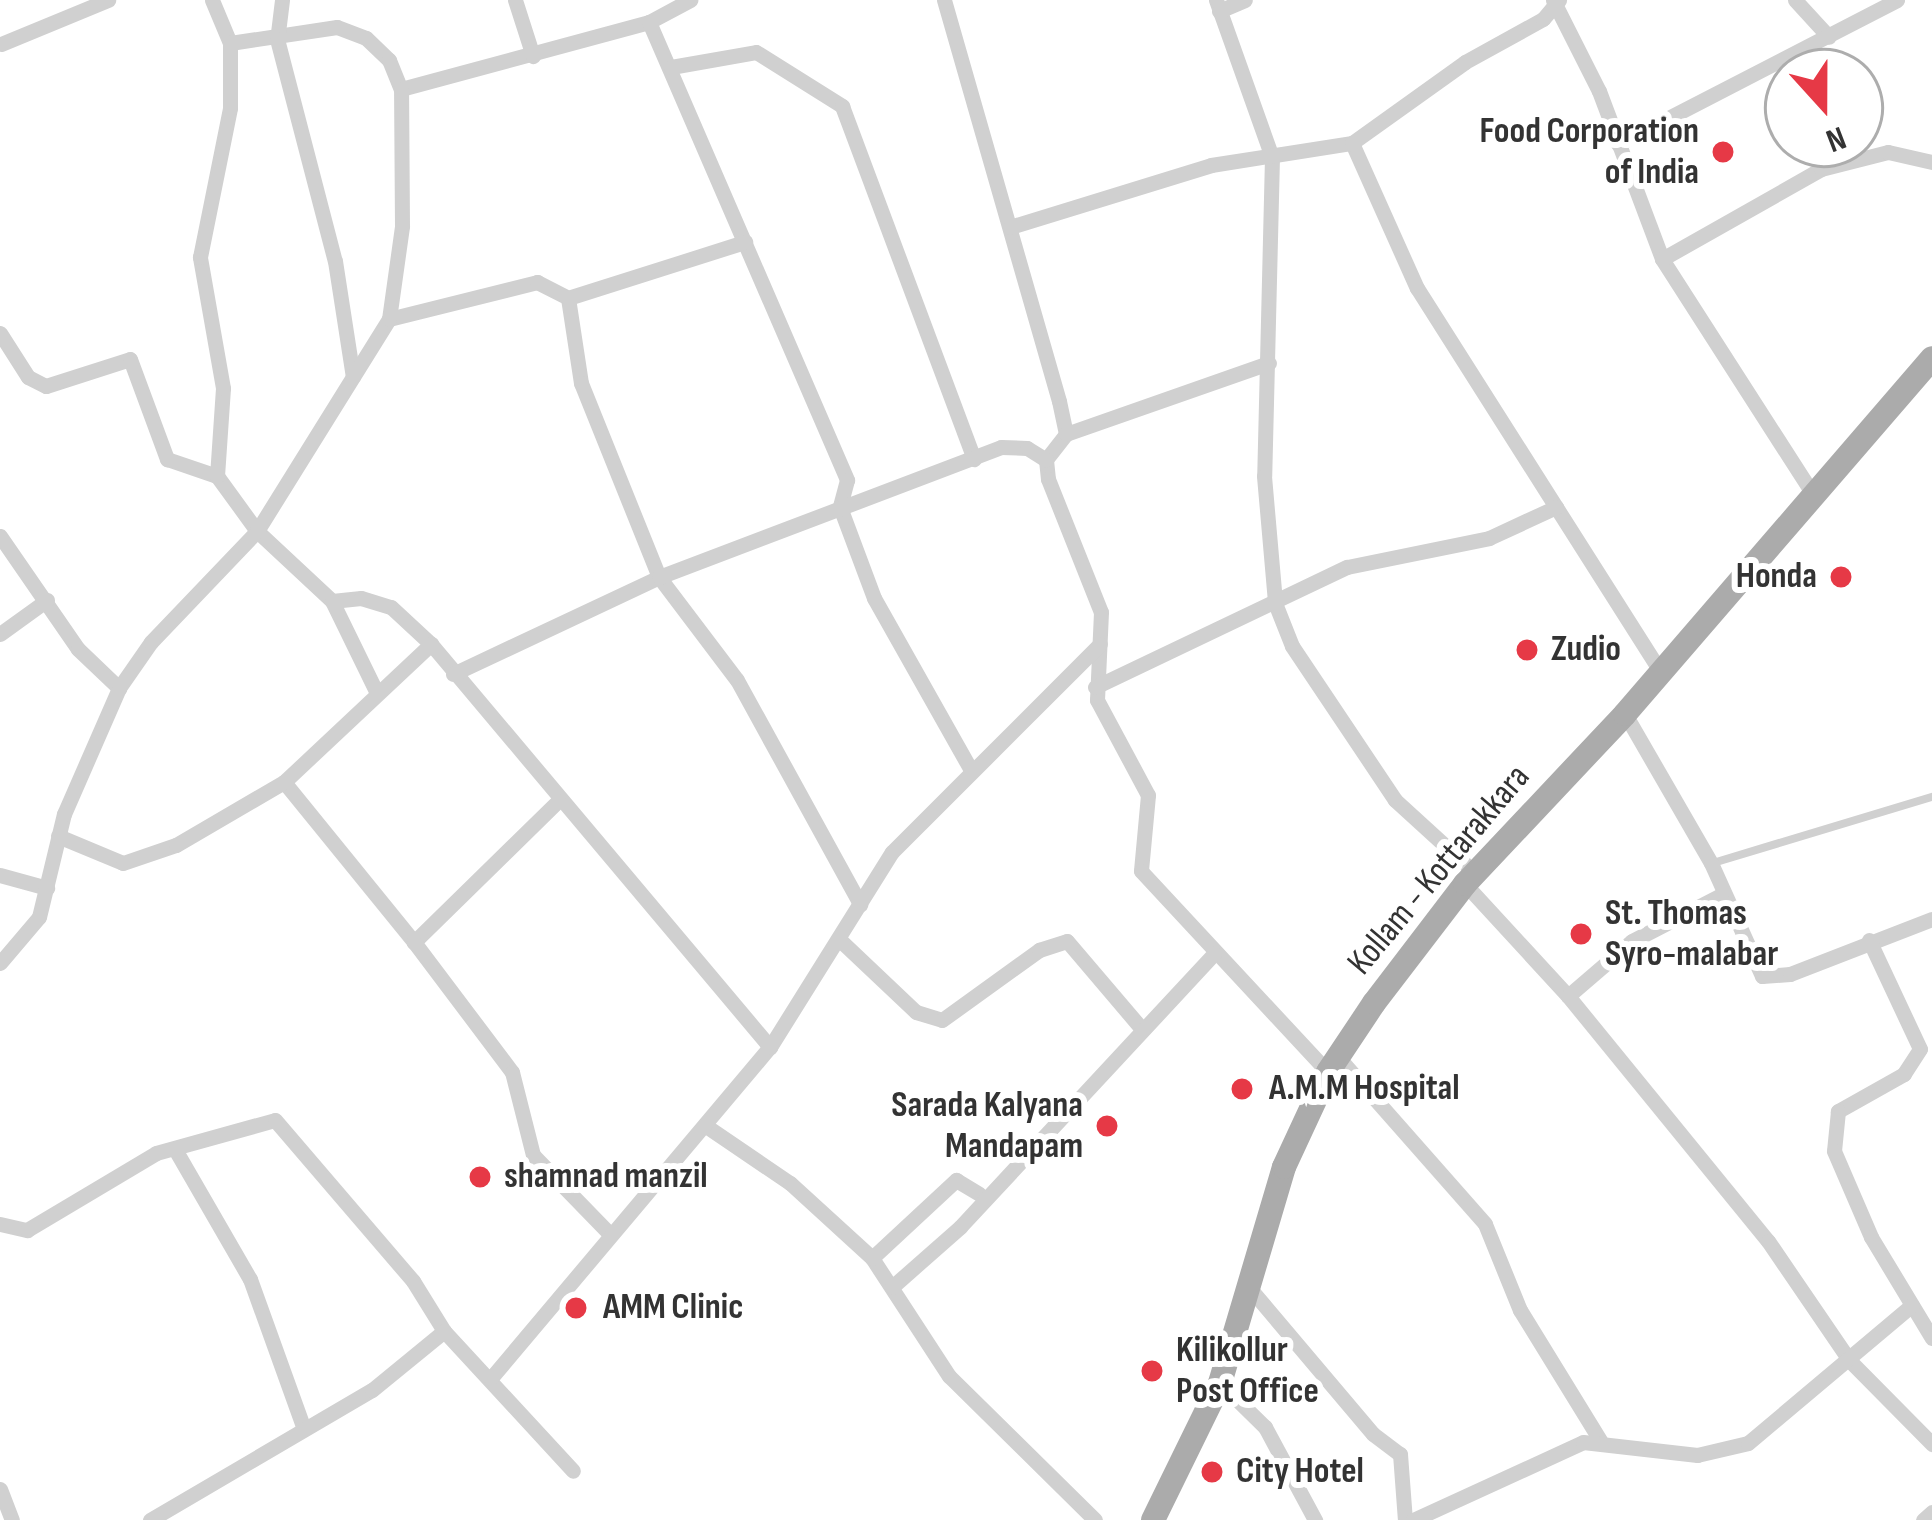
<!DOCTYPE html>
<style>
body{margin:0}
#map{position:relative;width:1932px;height:1520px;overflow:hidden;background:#fff;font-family:"Sofia Sans Condensed",sans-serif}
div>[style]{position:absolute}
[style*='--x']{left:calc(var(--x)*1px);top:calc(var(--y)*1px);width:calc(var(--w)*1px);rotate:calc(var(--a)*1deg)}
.service>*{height:8px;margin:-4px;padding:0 4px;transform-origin:4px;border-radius:4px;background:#d0d0d0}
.minor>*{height:15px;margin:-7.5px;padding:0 7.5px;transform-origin:7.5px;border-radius:7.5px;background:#d0d0d0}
.primary>*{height:24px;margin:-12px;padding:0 12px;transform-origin:12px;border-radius:12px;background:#ababab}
.dots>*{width:33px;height:33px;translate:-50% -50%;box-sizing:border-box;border:6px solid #fff;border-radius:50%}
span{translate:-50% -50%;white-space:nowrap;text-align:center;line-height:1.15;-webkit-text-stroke:12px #fff;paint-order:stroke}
.poi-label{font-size:36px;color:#333;font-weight:700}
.right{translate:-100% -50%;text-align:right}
.left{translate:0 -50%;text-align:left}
.street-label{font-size:36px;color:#333}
.north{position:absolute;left:1764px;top:48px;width:120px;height:120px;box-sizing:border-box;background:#fff;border:3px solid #adadad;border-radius:50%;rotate:159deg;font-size:33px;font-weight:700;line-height:48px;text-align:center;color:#333}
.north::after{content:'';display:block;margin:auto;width:42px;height:54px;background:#e63946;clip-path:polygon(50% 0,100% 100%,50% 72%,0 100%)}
</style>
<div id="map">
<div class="service">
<i style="--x:1713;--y:863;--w:229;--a:-16.8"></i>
</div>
<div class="minor">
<i style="--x:212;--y:0;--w:47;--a:67.3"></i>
<i style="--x:230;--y:43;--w:108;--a:-8.5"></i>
<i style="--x:337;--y:27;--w:31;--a:21"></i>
<i style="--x:366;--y:38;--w:32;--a:44"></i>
<i style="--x:389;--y:60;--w:31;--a:68"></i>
<i style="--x:401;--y:89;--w:257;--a:-15.1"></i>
<i style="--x:649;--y:22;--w:47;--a:-28.2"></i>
<i style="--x:282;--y:0;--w:39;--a:97"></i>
<i style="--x:277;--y:39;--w:229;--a:75.4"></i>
<i style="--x:335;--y:261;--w:117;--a:81.2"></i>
<i style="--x:515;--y:0;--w:59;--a:72.2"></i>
<i style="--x:944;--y:0;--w:417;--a:74"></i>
<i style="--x:1059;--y:401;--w:34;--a:78"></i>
<i style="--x:1066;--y:434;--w:33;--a:128"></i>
<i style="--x:1046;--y:460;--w:19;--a:84"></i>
<i style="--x:1048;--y:479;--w:143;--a:68.3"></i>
<i style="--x:1101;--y:612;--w:88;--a:92.6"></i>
<i style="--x:1097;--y:700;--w:108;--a:61.8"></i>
<i style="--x:1148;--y:795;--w:76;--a:95.3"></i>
<i style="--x:1141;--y:871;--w:275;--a:47.1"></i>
<i style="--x:1216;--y:0;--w:167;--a:70.4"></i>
<i style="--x:1272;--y:157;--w:319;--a:91.4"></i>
<i style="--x:1264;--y:476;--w:127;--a:85"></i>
<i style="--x:1275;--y:603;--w:46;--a:68.4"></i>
<i style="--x:1292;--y:646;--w:185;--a:56.2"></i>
<i style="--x:1395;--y:800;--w:108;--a:42.4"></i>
<i style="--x:1553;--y:0;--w:102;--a:63.2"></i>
<i style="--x:1599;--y:91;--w:179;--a:69.4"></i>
<i style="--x:1662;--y:259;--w:282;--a:57.3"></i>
<i style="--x:1795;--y:0;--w:50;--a:47.4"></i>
<i style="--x:1219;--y:11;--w:28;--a:-23"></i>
<i style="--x:649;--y:22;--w:499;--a:66.6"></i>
<i style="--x:847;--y:480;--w:28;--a:105"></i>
<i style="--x:840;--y:507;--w:97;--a:69.5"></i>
<i style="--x:874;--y:598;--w:197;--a:60.6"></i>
<i style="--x:1;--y:44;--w:116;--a:-22.4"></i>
<i style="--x:671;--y:67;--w:86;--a:-10"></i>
<i style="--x:756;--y:52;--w:102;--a:32.1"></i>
<i style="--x:842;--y:106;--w:377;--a:69.5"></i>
<i style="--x:1352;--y:143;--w:159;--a:65.9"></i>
<i style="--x:1417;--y:288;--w:454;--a:57.6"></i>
<i style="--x:1618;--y:144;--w:314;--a:-27.3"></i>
<i style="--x:1010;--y:227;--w:210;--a:-17.1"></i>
<i style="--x:1211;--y:165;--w:143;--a:-8.9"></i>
<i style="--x:1352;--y:143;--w:139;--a:-35.6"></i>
<i style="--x:1465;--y:62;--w:89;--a:-28.9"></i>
<i style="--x:1543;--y:19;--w:25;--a:-50"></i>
<i style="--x:1662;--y:259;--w:183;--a:-29.5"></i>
<i style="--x:1821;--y:169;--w:69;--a:-14.2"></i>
<i style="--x:1888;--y:152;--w:45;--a:12.8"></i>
<i style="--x:568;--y:298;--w:86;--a:81.3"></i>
<i style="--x:581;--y:383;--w:209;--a:68.1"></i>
<i style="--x:659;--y:577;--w:129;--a:52.9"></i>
<i style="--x:737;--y:680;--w:256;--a:61.2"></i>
<i style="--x:389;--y:319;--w:153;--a:-14"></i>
<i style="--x:537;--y:282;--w:35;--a:27"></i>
<i style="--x:568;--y:298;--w:186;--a:-17.6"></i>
<i style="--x:0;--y:333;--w:52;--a:57.5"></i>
<i style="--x:28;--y:377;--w:20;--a:27"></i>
<i style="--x:46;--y:386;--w:88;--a:-17.8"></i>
<i style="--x:130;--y:359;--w:107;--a:69.7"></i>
<i style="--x:167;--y:459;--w:53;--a:18.8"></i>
<i style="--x:217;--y:476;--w:68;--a:54"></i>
<i style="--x:257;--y:531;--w:103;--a:43"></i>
<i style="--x:332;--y:601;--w:29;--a:-6"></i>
<i style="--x:361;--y:598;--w:31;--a:17"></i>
<i style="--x:391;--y:607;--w:54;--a:42.8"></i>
<i style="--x:431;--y:644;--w:527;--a:49.93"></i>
<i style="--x:1066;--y:434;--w:215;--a:-19.3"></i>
<i style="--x:217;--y:476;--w:88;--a:-86.1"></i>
<i style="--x:223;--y:388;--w:133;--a:-100"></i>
<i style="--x:200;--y:257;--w:152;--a:-78.6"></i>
<i style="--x:230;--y:108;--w:65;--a:-90"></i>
<i style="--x:0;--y:536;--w:137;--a:55.4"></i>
<i style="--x:78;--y:649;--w:57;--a:43.6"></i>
<i style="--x:332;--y:601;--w:98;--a:64"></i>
<i style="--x:0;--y:634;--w:58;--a:-35.9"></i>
<i style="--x:453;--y:674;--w:228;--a:-25.2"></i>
<i style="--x:659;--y:577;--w:366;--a:-20.8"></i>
<i style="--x:1001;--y:447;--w:26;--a:2"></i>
<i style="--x:1027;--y:448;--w:22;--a:32"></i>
<i style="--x:1095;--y:687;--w:279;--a:-25.5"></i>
<i style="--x:1347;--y:567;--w:145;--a:-11.5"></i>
<i style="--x:1489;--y:538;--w:74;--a:-24.8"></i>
<i style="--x:1625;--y:714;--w:172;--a:60"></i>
<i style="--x:1711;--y:863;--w:124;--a:65.7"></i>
<i style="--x:1762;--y:976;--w:28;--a:-4"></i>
<i style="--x:1790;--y:974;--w:152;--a:-21.2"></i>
<i style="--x:284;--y:782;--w:206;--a:50.9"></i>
<i style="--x:558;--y:801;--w:202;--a:135.6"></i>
<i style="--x:414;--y:942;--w:163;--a:53"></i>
<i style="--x:512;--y:1072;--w:86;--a:75.8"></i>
<i style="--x:533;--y:1155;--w:107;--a:45.8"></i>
<i style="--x:58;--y:836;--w:70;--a:22.6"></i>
<i style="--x:123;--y:863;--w:56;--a:-18.8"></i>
<i style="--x:176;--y:845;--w:125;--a:-30.3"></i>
<i style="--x:284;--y:782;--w:202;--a:-43.2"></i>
<i style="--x:0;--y:875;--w:49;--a:15.5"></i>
<i style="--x:1465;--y:884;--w:152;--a:47.4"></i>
<i style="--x:1568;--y:996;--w:84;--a:-40.7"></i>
<i style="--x:1632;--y:941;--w:100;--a:-27.3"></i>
<i style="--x:1869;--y:940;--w:120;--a:64.9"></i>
<i style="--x:1920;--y:1049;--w:30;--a:123"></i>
<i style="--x:1904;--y:1074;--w:76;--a:150.7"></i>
<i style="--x:1838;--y:1111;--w:40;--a:95.7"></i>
<i style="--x:1834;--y:1151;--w:94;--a:66.7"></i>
<i style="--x:1871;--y:1237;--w:118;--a:58.9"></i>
<i style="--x:842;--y:942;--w:102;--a:43.4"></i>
<i style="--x:916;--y:1012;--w:27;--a:17"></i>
<i style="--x:942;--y:1020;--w:120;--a:-35.8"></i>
<i style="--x:1039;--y:950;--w:29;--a:-18"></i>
<i style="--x:1067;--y:941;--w:114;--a:49.6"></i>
<i style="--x:0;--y:963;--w:60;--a:-49.7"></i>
<i style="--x:39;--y:917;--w:106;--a:-76.4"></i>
<i style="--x:64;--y:814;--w:137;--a:-66.4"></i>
<i style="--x:119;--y:688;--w:56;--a:-55.2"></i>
<i style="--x:151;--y:642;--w:153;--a:-46.3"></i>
<i style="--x:257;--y:531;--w:250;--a:-58.1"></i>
<i style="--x:389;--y:319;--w:94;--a:-82"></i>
<i style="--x:402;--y:226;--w:137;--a:-90.4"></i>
<i style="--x:1568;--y:996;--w:316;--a:50.8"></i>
<i style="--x:1768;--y:1241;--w:145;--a:55.7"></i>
<i style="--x:1850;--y:1361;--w:117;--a:45.3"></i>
<i style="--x:1338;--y:1057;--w:222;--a:48.6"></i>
<i style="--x:1485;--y:1224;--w:93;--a:67.9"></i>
<i style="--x:1520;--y:1310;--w:153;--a:58.4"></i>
<i style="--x:706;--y:1126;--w:102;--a:34.2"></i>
<i style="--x:790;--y:1183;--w:111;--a:42.4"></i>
<i style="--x:872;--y:1258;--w:141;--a:56.9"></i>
<i style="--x:949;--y:1376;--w:205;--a:44.6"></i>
<i style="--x:176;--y:1151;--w:148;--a:60"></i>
<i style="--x:250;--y:1279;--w:159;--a:70.2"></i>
<i style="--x:0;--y:1224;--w:28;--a:13"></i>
<i style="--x:27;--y:1230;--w:150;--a:-30.8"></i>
<i style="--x:156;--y:1153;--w:123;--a:-15.5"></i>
<i style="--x:275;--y:1120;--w:212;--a:49.4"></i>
<i style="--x:413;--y:1281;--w:59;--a:58.2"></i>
<i style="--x:444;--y:1331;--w:190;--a:47.3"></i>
<i style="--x:872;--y:1258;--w:115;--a:-42.9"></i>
<i style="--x:956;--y:1180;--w:27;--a:31"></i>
<i style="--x:1247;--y:1285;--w:195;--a:49.8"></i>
<i style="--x:1373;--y:1434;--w:34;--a:37"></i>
<i style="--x:1400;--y:1454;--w:66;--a:85.7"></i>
<i style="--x:892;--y:1287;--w:91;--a:-41.4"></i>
<i style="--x:960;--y:1227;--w:373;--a:-47.1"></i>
<i style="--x:491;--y:1378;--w:433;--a:-49.9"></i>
<i style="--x:770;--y:1047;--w:230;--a:-58"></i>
<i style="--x:892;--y:852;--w:294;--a:-45"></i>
<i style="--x:1220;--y:1383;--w:63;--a:44.4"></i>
<i style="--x:1265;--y:1427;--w:106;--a:61.7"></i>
<i style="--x:0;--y:1489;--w:33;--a:69"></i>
<i style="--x:150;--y:1520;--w:257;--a:-30.4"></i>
<i style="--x:372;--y:1390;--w:93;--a:-39.3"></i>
<i style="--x:1413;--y:1520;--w:187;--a:-24.6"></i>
<i style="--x:1583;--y:1442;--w:115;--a:6.5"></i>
<i style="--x:1697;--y:1455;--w:52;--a:-13.2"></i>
<i style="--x:1748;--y:1443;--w:214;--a:-40.1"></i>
<i style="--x:1923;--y:1520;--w:12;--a:-42"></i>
</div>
<div class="primary">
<i style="--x:1153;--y:1520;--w:153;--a:-63.9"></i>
<i style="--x:1220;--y:1383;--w:225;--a:-73.5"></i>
<i style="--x:1284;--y:1167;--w:105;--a:-65.1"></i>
<i style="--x:1328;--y:1072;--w:83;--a:-56.3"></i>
<i style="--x:1374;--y:1003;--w:150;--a:-52.6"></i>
<i style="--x:1465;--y:884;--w:233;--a:-46.7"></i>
<i style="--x:1625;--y:714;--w:470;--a:-49.2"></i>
</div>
<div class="dots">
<i style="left:1723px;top:152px;background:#e63946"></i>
<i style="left:1841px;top:577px;background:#e63946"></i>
<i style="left:1527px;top:650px;background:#e63946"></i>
<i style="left:1581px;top:934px;background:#e63946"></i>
<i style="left:1242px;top:1089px;background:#e63946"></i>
<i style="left:1107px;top:1126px;background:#e63946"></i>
<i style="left:480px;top:1177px;background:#e63946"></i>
<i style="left:576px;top:1308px;background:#e63946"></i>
<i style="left:1152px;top:1371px;background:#e63946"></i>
<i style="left:1212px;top:1472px;background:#e63946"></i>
</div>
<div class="poi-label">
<span class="right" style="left:1699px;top:152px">Food Corporation<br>of India</span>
<span class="right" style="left:1817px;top:577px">Honda</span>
<span class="left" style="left:1551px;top:650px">Zudio</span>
<span class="left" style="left:1605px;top:934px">St. Thomas<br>Syro-malabar</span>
<span class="left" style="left:1269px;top:1089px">A.M.M Hospital</span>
<span class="right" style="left:1083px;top:1126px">Sarada Kalyana<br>Mandapam</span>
<span class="left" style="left:504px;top:1177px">shamnad manzil</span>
<span class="left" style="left:603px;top:1308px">AMM Clinic</span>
<span class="left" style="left:1176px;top:1371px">Kilikollur<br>Post Office</span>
<span class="left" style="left:1236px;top:1472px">City Hotel</span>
</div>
<div class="street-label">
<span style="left:1439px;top:870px;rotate:-50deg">Kollam - Kottarakkara</span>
</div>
<div class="north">N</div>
</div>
